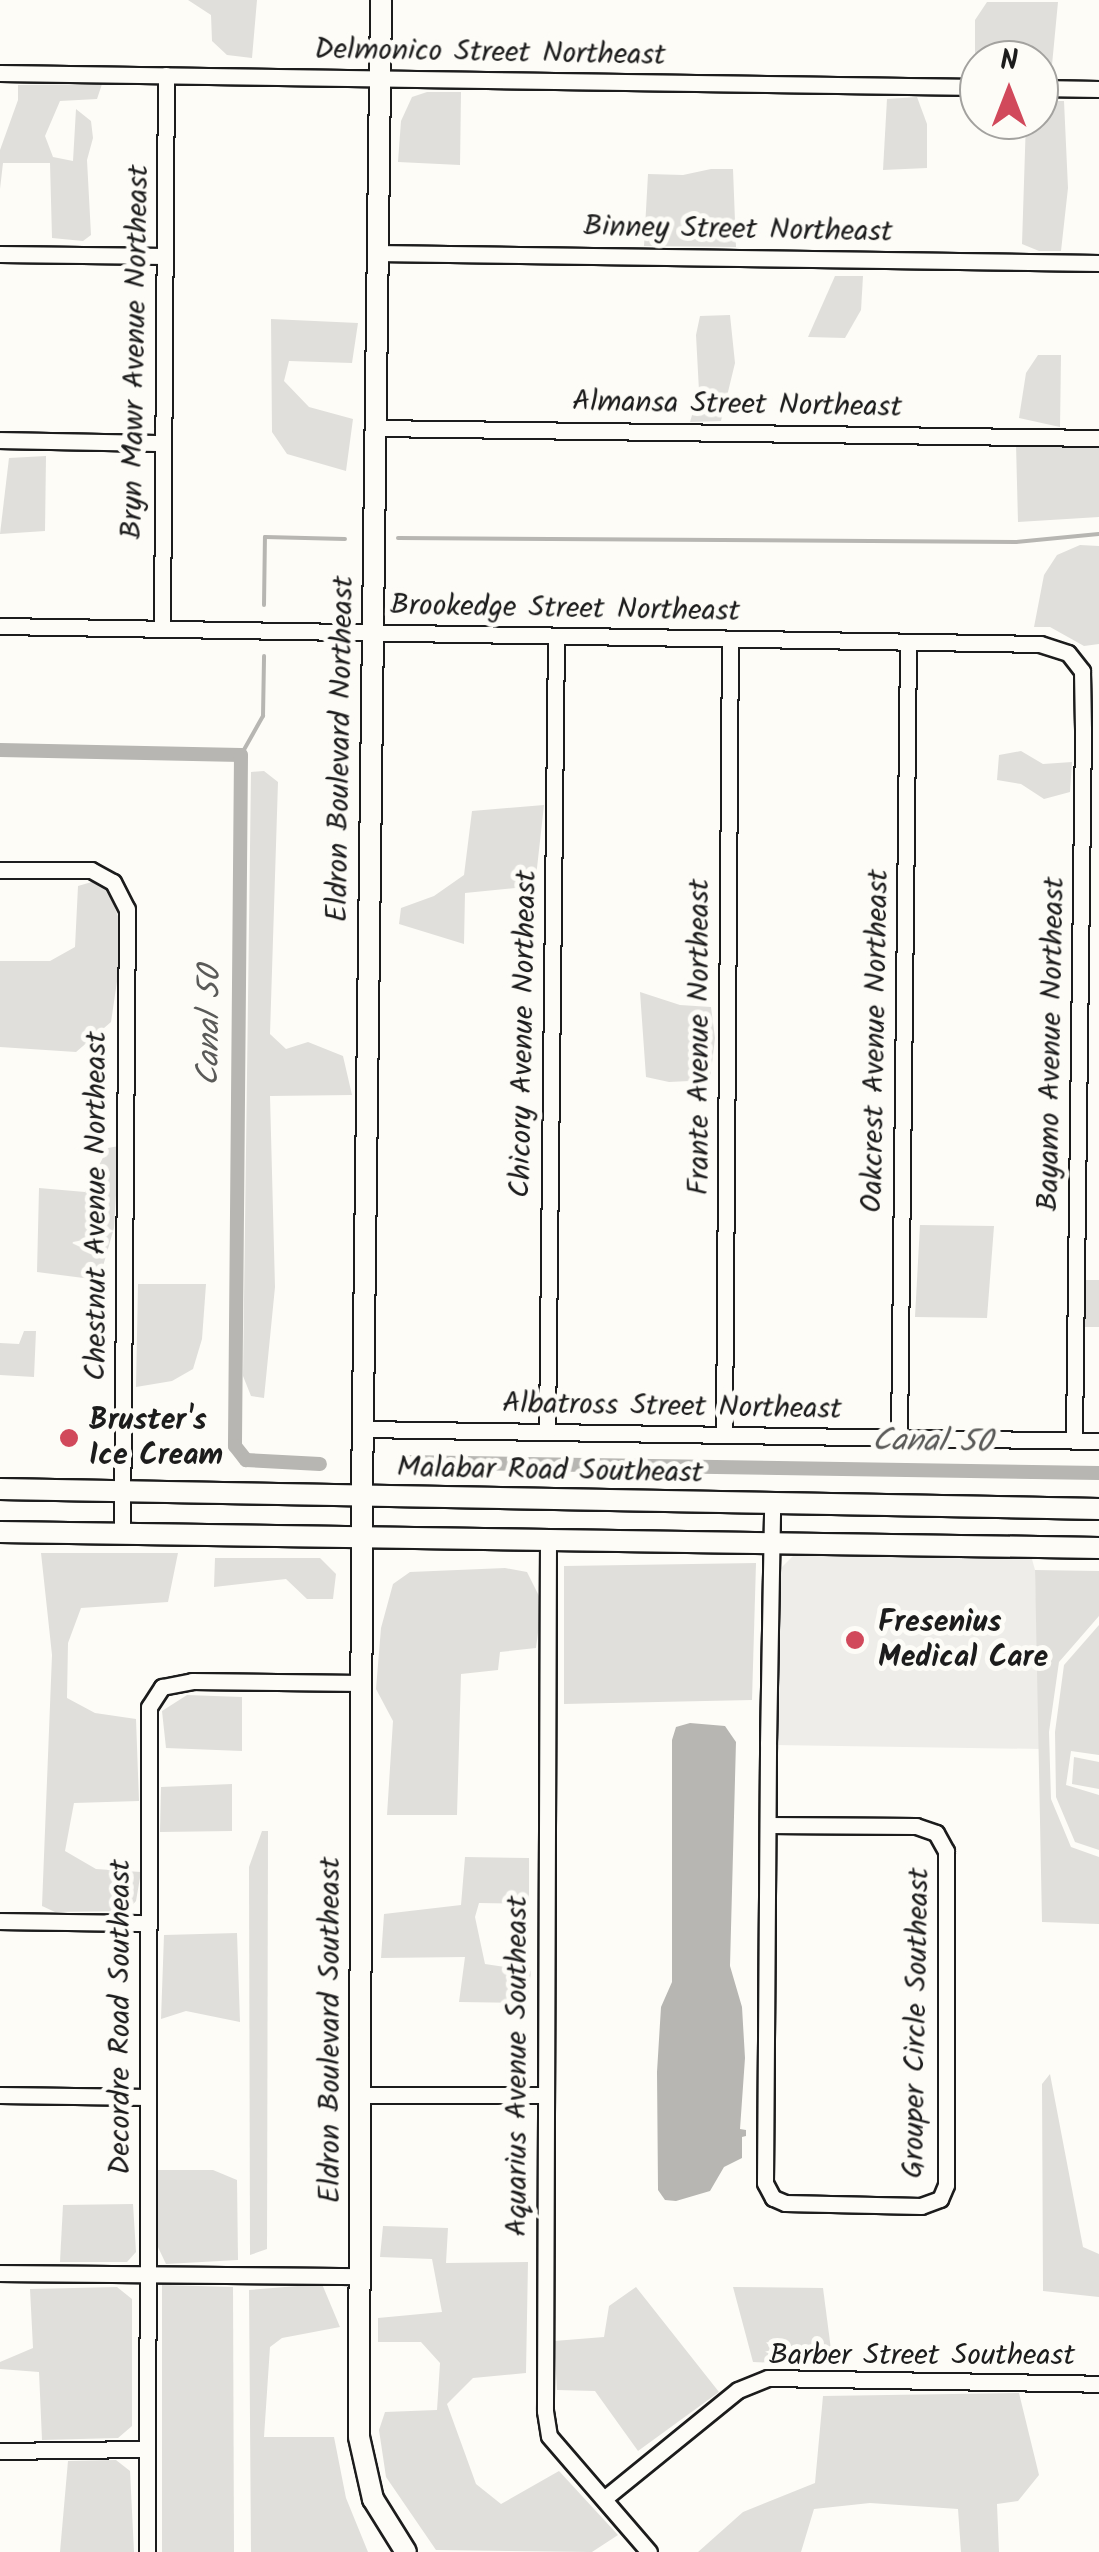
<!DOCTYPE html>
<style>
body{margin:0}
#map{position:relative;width:1099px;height:2552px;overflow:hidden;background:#fdfcf7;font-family:Kalam,sans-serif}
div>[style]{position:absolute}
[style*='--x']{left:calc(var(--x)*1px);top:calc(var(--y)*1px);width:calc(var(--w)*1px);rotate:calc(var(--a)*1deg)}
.built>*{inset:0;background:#eeede9}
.green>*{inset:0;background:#e0dfdb}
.water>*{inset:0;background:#b7b6b2}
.stream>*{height:4px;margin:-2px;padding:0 2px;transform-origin:2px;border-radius:2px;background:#b7b6b2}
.canal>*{height:14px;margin:-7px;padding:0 7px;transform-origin:7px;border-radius:7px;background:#b7b6b2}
.roads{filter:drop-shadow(2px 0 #1c1c1c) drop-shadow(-2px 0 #1c1c1c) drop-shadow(0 2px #1c1c1c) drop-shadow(0 -2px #1c1c1c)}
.street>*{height:15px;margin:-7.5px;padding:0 7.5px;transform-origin:7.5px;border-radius:7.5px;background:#fdfcf7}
.secondary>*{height:20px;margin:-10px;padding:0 10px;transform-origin:10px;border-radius:10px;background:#fdfcf7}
.dots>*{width:28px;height:28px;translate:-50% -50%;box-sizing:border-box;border:5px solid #fdfcf7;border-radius:50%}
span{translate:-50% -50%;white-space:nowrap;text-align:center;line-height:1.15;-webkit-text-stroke:10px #fdfcf7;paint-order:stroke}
.street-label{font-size:30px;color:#1c1c1c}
.poi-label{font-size:30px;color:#1c1c1c;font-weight:700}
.left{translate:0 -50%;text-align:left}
.water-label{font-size:32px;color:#5a5a58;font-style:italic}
.north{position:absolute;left:959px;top:40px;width:100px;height:100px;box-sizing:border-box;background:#fdfcf7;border:2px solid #a3a29f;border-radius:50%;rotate:0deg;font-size:28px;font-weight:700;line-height:40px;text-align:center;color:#1c1c1c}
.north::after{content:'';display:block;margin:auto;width:35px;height:45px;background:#d1495b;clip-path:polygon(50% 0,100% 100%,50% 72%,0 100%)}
</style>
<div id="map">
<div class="built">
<i style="clip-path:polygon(797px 1552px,1030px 1552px,1035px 1570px,1041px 1749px,775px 1745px,777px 1572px)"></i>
</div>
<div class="green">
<i style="clip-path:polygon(188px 0,257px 0,252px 58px,227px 55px,212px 41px,211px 15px)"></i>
<i style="clip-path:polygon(987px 2px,1058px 2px,1052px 65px,1042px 78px,1039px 60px,979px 60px,979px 76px,975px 76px,975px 20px)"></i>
<i style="clip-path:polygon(102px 84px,97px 99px,60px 101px,45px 136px,53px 157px,73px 161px,76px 109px,91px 121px,93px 138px,87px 160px,91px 235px,83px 241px,52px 238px,50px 163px,3px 163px,0 189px,0 150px,18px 100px,18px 85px)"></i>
<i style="clip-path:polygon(427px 92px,461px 92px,460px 165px,398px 162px,401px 121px,412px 97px)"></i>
<i style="clip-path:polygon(917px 97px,927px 124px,927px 168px,883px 170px,887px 99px)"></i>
<i style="clip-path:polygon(1039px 101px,1064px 101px,1068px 188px,1061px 251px,1039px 251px,1022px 244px,1026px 120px,1039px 120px)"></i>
<i style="clip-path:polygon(711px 169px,733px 169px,736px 247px,644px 246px,648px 174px,683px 175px)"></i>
<i style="clip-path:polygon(835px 276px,863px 276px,861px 310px,845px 338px,808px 337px)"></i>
<i style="clip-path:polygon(730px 315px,735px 363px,721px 421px,690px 422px,699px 391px,696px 335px,700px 316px)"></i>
<i style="clip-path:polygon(271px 319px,358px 323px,352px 363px,289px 361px,284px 381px,309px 407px,353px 419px,346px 471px,287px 454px,272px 432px)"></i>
<i style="clip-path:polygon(1038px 355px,1061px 355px,1060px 427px,1019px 418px,1026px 373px)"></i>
<i style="clip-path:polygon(1016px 444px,1099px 446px,1099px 517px,1018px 522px)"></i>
<i style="clip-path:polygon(46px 456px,45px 531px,0 534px,9px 458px)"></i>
<i style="clip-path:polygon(1080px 545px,1099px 546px,1099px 644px,1084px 646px,1050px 627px,1034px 627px,1044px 575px,1057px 555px)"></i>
<i style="clip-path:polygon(1021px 751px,1043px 764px,1072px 762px,1070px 792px,1044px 799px,1021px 784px,997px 780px,999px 755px)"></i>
<i style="clip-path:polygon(264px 771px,278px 782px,270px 1034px,286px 1049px,308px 1042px,343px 1056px,352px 1095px,270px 1096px,275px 1287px,264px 1398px,251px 1396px,243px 1376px,251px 772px)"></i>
<i style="clip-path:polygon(544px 805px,535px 886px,465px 893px,464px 944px,399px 924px,401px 908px,434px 896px,464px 875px,472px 811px)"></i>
<i style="clip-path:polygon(95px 881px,107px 889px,118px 916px,119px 968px,111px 1022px,76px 1052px,0 1047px,0 961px,50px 961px,75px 947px,78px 886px)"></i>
<i style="clip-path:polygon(640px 992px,680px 1005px,711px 1007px,715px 1038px,710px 1080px,669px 1082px,646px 1077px)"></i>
<i style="clip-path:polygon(119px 1146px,114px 1228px,99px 1280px,37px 1272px,39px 1188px,85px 1192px,108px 1148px)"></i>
<i style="clip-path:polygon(920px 1225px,994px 1226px,987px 1318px,915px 1317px)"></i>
<i style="clip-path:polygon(1084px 1280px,1099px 1280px,1099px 1327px,1084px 1327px)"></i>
<i style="clip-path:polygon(138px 1284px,206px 1284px,202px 1339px,193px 1369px,172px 1381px,136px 1387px)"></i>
<i style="clip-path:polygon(24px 1331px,36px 1331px,34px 1377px,0 1375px,0 1343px,19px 1344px)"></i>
<i style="clip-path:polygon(41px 1553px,178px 1553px,168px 1602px,81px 1608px,68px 1643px,67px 1698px,95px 1713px,136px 1719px,139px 1801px,74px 1803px,65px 1851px,96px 1869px,141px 1872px,136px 1901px,127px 1911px,55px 1912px,42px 1906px,52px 1655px)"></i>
<i style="clip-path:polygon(215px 1558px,320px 1558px,336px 1574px,333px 1599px,307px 1599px,286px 1579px,214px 1587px)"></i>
<i style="clip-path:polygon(756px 1563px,752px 1700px,564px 1704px,564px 1566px)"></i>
<i style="clip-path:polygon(505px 1568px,527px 1572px,542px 1602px,536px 1648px,500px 1652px,498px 1670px,461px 1674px,457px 1815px,387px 1815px,393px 1721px,376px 1689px,381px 1628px,393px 1584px,410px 1572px)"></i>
<i style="clip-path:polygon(1035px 1570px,1099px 1571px,1099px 1616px,1059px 1662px,1049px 1732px,1051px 1799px,1071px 1847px,1099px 1857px,1099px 1924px,1042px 1922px)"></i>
<i style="clip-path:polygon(1099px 1625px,1099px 1755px,1071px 1751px,1066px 1785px,1099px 1795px,1099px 1850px,1075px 1842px,1056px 1797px,1055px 1732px,1064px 1665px)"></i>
<i style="clip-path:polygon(187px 1695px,242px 1697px,242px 1751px,166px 1748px,162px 1711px)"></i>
<i style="clip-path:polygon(1074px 1757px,1099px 1762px,1099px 1789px,1072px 1784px)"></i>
<i style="clip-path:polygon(232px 1784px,232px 1831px,160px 1832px,161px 1787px)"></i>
<i style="clip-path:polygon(262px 1831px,268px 1831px,267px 2249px,250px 2255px,249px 1867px)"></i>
<i style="clip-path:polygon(465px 1857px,529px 1858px,529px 1904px,479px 1903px,475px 1917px,485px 1964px,531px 1971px,527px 2003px,459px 2002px,465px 1957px,381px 1958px,384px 1914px,461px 1905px)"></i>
<i style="clip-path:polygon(237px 1933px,240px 2022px,186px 2011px,161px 2019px,164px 1935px)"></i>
<i style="clip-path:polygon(1050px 2074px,1083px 2247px,1099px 2254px,1099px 2297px,1043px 2291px,1042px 2084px)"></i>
<i style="clip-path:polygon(158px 2170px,213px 2170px,237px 2180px,238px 2260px,166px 2264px,157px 2245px)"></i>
<i style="clip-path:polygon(133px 2204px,136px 2252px,127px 2262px,60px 2262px,63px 2205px)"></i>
<i style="clip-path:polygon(383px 2226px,448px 2228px,446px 2263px,528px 2262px,526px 2373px,473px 2378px,447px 2404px,476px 2484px,501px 2504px,559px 2471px,618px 2535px,592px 2552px,436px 2550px,386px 2477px,379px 2430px,385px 2412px,437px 2410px,440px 2363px,421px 2342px,378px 2342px,378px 2318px,442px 2312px,432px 2259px,380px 2257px)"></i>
<i style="clip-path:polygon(322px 2284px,340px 2327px,282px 2338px,270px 2347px,264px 2437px,334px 2437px,346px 2498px,368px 2552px,251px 2552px,249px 2290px)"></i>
<i style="clip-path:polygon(162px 2285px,233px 2287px,234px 2552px,162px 2552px)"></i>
<i style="clip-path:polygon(117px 2287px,132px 2299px,132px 2426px,118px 2438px,42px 2440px,39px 2372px,0 2369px,0 2362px,33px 2348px,30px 2289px)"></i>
<i style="clip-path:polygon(636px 2287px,719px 2392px,638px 2451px,595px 2391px,557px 2390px,554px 2341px,604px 2337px,609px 2306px)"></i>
<i style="clip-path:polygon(733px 2287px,823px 2288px,833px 2365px,753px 2362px)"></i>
<i style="clip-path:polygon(1019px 2393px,1039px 2475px,1018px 2501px,997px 2504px,999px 2552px,961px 2552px,958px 2509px,870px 2503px,814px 2509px,801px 2552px,698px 2552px,743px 2512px,815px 2483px,823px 2396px)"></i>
<i style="clip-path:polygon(116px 2460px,130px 2471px,134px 2552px,60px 2552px,68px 2461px)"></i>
</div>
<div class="water">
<i style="clip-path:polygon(690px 1723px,725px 1726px,736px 1742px,730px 1966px,742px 2007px,745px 2058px,740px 2129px,746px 2130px,746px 2136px,742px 2137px,742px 2158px,724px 2167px,710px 2191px,676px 2201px,665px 2200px,658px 2190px,657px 2072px,661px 2007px,672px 1982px,672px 1740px,676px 1727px)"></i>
</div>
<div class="stream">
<i style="--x:398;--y:538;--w:618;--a:0.37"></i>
<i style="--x:1016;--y:542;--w:83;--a:-5.5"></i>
<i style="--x:264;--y:605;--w:68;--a:-89.2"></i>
<i style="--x:265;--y:537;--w:80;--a:1.4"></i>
<i style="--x:241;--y:755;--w:45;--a:-60.6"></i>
<i style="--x:263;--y:716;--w:60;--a:-89"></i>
</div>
<div class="canal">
<i style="--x:0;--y:750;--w:241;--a:1.2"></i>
<i style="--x:241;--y:755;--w:691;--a:90.5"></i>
<i style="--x:235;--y:1446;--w:18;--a:52"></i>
<i style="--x:246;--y:1460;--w:74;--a:3.1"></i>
<i style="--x:404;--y:1462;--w:695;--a:0.91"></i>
</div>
<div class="roads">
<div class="street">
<i style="--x:0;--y:73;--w:979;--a:0.82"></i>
<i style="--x:1039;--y:88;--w:60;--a:1"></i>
<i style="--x:376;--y:253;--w:723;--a:0.79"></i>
<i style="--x:0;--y:254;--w:165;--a:0.7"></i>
<i style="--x:374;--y:428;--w:725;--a:0.79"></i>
<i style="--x:0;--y:440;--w:162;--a:1.1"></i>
<i style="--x:0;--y:626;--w:1040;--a:0.99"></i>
<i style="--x:1040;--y:644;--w:29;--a:18"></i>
<i style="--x:1068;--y:653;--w:23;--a:52"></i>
<i style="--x:1082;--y:671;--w:58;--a:89"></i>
<i style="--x:1083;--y:729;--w:711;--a:90.73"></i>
<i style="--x:162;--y:628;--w:553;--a:-89.59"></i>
<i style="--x:0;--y:870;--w:91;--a:0"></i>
<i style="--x:91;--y:870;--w:25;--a:29"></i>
<i style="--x:113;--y:882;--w:30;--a:63"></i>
<i style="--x:127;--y:909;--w:625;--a:90.46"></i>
<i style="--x:363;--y:1429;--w:736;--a:0.93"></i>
<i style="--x:547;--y:1431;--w:794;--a:-89.35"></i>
<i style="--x:724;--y:1434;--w:795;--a:-89.57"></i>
<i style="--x:899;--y:1439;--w:795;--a:-89.35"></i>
<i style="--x:548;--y:1543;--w:868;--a:90.2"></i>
<i style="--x:545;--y:2411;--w:25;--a:81"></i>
<i style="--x:549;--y:2436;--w:153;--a:49.2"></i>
<i style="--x:768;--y:1825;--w:148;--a:0.4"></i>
<i style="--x:916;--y:1826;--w:21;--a:19"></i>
<i style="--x:936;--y:1833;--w:21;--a:61"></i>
<i style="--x:946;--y:1851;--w:334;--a:90"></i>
<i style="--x:946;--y:2185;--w:15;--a:113"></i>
<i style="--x:940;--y:2199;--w:20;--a:160"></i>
<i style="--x:921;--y:2206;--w:136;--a:-178.7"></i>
<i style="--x:785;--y:2203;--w:13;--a:-157"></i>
<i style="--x:773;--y:2198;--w:17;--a:-118"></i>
<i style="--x:765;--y:2183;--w:439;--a:-89.6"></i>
<i style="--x:768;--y:1744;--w:240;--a:-89"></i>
<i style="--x:0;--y:1921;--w:147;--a:0.8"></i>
<i style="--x:0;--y:2095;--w:148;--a:0.8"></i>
<i style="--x:360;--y:2095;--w:184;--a:0"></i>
<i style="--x:0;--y:2273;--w:361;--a:0.5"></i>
<i style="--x:0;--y:2451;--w:147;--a:-0.8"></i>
<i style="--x:605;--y:2498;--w:171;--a:-39.1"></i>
<i style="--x:738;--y:2390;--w:32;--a:-22"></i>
<i style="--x:768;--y:2378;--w:331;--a:1"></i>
<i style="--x:147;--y:2552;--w:845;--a:-89.86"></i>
<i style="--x:149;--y:1707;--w:24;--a:-57"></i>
<i style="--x:162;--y:1687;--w:31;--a:-11"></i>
<i style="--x:192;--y:1681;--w:170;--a:0.7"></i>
</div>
<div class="secondary">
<i style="--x:381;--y:0;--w:1498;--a:90.73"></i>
<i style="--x:362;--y:1498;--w:939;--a:90.18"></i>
<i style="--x:359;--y:2437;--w:64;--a:77.3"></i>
<i style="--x:373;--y:2499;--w:62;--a:58.1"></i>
<i style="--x:0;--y:1489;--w:1099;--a:1.04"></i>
<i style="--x:0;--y:1532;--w:1099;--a:0.83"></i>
</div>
</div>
<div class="dots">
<i style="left:69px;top:1438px;background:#d1495b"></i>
<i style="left:855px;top:1640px;background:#d1495b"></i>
</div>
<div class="street-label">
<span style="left:490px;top:53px;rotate:1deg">Delmonico Street Northeast</span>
<span style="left:738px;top:230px;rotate:1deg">Binney Street Northeast</span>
<span style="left:136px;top:352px;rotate:-89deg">Bryn Mawr Avenue Northeast</span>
<span style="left:737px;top:405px;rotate:1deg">Almansa Street Northeast</span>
<span style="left:565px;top:609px;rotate:1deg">Brookedge Street Northeast</span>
<span style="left:341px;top:749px;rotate:-89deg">Eldron Boulevard Northeast</span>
<span style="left:524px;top:1034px;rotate:-89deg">Chicory Avenue Northeast</span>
<span style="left:700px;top:1037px;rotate:-90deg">Frante Avenue Northeast</span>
<span style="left:876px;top:1041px;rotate:-89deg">Oakcrest Avenue Northeast</span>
<span style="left:1052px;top:1044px;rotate:-89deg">Bayamo Avenue Northeast</span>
<span style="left:97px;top:1206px;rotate:-90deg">Chestnut Avenue Northeast</span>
<span style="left:672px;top:1407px;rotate:1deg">Albatross Street Northeast</span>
<span style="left:550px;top:1471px;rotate:1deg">Malabar Road Southeast</span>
<span style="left:121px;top:2017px;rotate:-90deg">Decordre Road Southeast</span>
<span style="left:917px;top:2023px;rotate:-89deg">Grouper Circle Southeast</span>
<span style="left:331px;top:2030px;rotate:-90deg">Eldron Boulevard Southeast</span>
<span style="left:518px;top:2066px;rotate:-90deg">Aquarius Avenue Southeast</span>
<span style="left:922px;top:2356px">Barber Street Southeast</span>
</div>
<div class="poi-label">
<span class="left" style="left:89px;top:1438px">Bruster's<br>Ice Cream</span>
<span class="left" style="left:878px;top:1640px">Fresenius<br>Medical Care</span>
</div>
<div class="water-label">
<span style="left:211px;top:1026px;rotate:-89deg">Canal 50</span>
<span style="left:932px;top:1443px;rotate:1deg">Canal 50</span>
</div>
<div class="north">N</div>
</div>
